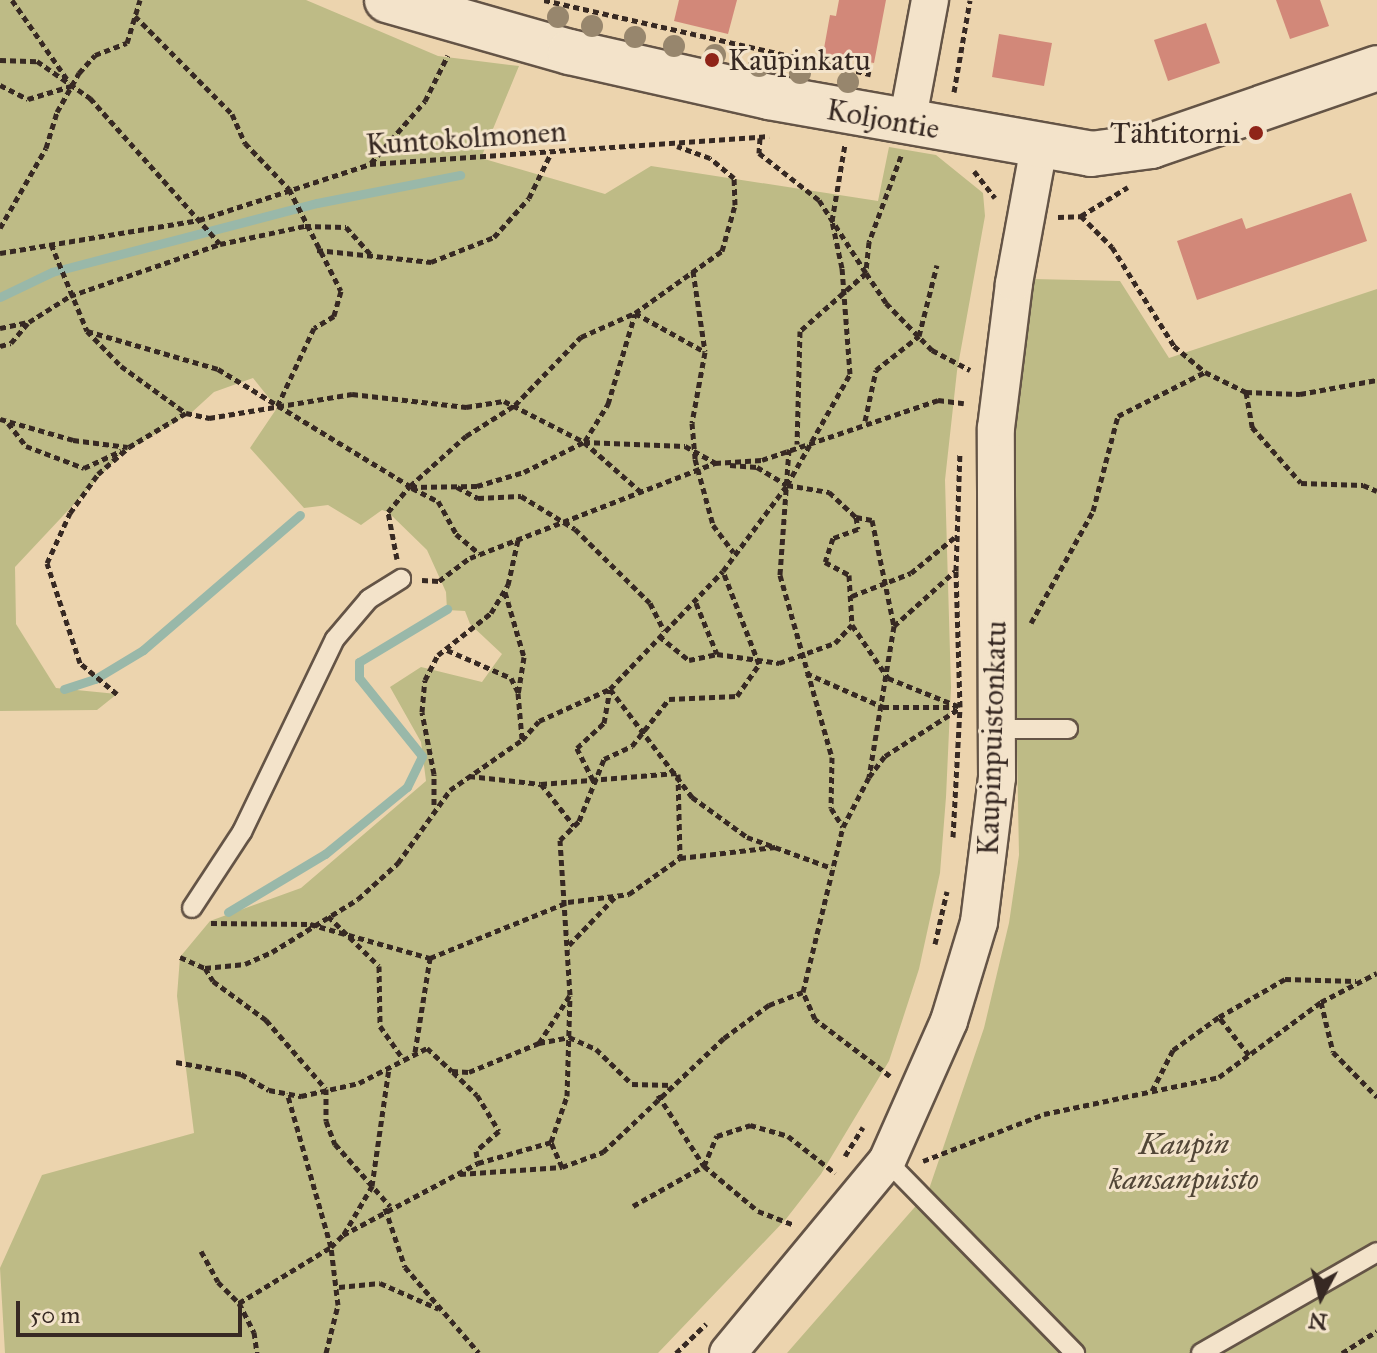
<!DOCTYPE html>
<meta charset="utf-8">
<style>
body{margin:0}
#map{position:relative;width:1377px;height:1353px;overflow:hidden;background:#ecd4ae;font-family:"IM FELL Great Primer",serif}
div>[style]{position:absolute}
[style*='--x']{left:calc(var(--x)*1px);top:calc(var(--y)*1px);width:calc(var(--w)*1px);rotate:calc(var(--a)*1deg)}
.green>*{inset:0;background:#bebb86}
.stream>*{height:9px;margin:-4.5px;padding:0 4.5px;transform-origin:4.5px;border-radius:4.5px;background:#99b8a9}
.building>*{inset:0;background:#d28879}
.path>*{height:5px;margin-top:-2.5px;transform-origin:0;background:repeating-linear-gradient(90deg,#372923 0 6px,transparent 0 10px)}
.roads{filter:drop-shadow(2px 0 #645446) drop-shadow(-2px 0 #645446) drop-shadow(0 2px #645446) drop-shadow(0 -2px #645446)}
.lane>*{height:18px;margin:-9px;padding:0 9px;transform-origin:9px;border-radius:9px;background:#f3e3ca}
.street>*{height:36px;margin:-18px;padding:0 18px;transform-origin:18px;border-radius:18px;background:#f3e3ca}
.secondary>*{height:44px;margin:-22px;padding:0 22px;transform-origin:22px;border-radius:22px;background:#f3e3ca}
.trees>*{width:22px;height:22px;margin:-11px;border-radius:50%;background:#97866d}
.dots>*{width:22px;height:22px;translate:-50% -50%;box-sizing:border-box;border:4px solid #f3e3ca;border-radius:50%}
span{translate:-50% -50%;white-space:nowrap;text-align:center;line-height:1.15;-webkit-text-stroke:6px #f3e3ca;paint-order:stroke}
.poi-label{font-size:30px;color:#372923}
.left{translate:0 -50%;text-align:left}
.right{translate:-100% -50%;text-align:right}
.street-label{font-size:30px;color:#372923}
.park-label{font-size:30px;color:#524637;font-style:italic}
.north{position:absolute;left:1281px;top:1257px;width:80px;height:80px;-webkit-text-stroke:6px #f3e3ca;paint-order:stroke;rotate:187deg;font-size:22px;font-weight:700;line-height:32px;text-align:center;color:#372923}
.north::after{content:'';display:block;margin:auto;width:28px;height:36px;background:#372923;clip-path:polygon(50% 0,100% 100%,50% 72%,0 100%)}
.scale{position:absolute;left:16px;top:1301px;width:226px;height:36px;box-sizing:border-box;border:4px solid #372923;border-top:0;padding-left:10px;font-size:24px;line-height:28px;white-space:nowrap;color:#372923;-webkit-text-stroke:6px #f3e3ca;paint-order:stroke}
</style>
<div id="map">
<div class="green">
<i style="clip-path:polygon(0 0,306px 0,438px 56px,519px 66px,481px 158px,605px 194px,651px 166px,878px 201px,889px 147px,936px 155px,983px 193px,985px 216px,957px 371px,945px 480px,951px 687px,946px 797px,940px 873px,919px 969px,889px 1061px,821px 1174px,786px 1219px,658px 1353px,5px 1353px,0 1268px,42px 1175px,194px 1133px,177px 996px,180px 957px,210px 921px,301px 888px,426px 781px,421px 742px,390px 687px,421px 667px,482px 682px,502px 654px,470px 624px,465px 611px,447px 610px,446px 592px,427px 550px,388px 512px,382px 510px,361px 525px,328px 505px,304px 508px,250px 448px,277px 408px,253px 378px,214px 392px,191px 413px,120px 455px,15px 567px,16px 624px,56px 688px,117px 694px,97px 710px,0 711px)"></i>
<i style="clip-path:polygon(1033px 279px,1120px 281px,1169px 358px,1377px 289px,1377px 1353px,787px 1353px,928px 1192px,984px 1028px,1009px 923px,1019px 855px,1011px 438px)"></i>
</div>
<div class="stream">
<i style="--x:0;--y:297;--w:58;--a:-25.7"></i>
<i style="--x:52;--y:272;--w:274;--a:-14.6"></i>
<i style="--x:317;--y:203;--w:146;--a:-11.1"></i>
<i style="--x:64;--y:689;--w:33;--a:-18"></i>
<i style="--x:95;--y:679;--w:56;--a:-31.1"></i>
<i style="--x:143;--y:650;--w:207;--a:-40.7"></i>
<i style="--x:228;--y:912;--w:113;--a:-30.9"></i>
<i style="--x:325;--y:854;--w:106;--a:-39.3"></i>
<i style="--x:407;--y:787;--w:34;--a:-64"></i>
<i style="--x:422;--y:756;--w:100;--a:-128.9"></i>
<i style="--x:359;--y:678;--w:16;--a:-90"></i>
<i style="--x:359;--y:662;--w:103;--a:-31.1"></i>
</div>
<div class="building">
<i style="clip-path:polygon(679px 0,737px 0,728px 34px,674px 21px)"></i>
<i style="clip-path:polygon(839px 0,886px 0,874px 63px,823px 54px,830px 15px,836px 16px)"></i>
<i style="clip-path:polygon(1276px 0,1320px 0,1329px 26px,1290px 39px)"></i>
<i style="clip-path:polygon(1206px 23px,1220px 63px,1168px 81px,1154px 40px)"></i>
<i style="clip-path:polygon(999px 34px,1052px 43px,1044px 86px,992px 77px)"></i>
<i style="clip-path:polygon(1351px 193px,1367px 241px,1197px 300px,1177px 241px,1242px 218px,1246px 229px)"></i>
</div>
<div class="path">
<i style="--x:12;--y:0;--w:100;--a:55.2"></i>
<i style="--x:544;--y:0;--w:335;--a:12.8"></i>
<i style="--x:135;--y:16;--w:138;--a:45.3"></i>
<i style="--x:232;--y:114;--w:32;--a:66"></i>
<i style="--x:245;--y:143;--w:64;--a:46.3"></i>
<i style="--x:289;--y:189;--w:114;--a:63"></i>
<i style="--x:341;--y:291;--w:26;--a:106"></i>
<i style="--x:334;--y:316;--w:23;--a:149"></i>
<i style="--x:314;--y:328;--w:87;--a:115.1"></i>
<i style="--x:0;--y:60;--w:37;--a:2"></i>
<i style="--x:37;--y:61;--w:65;--a:34.9"></i>
<i style="--x:90;--y:98;--w:195;--a:48.3"></i>
<i style="--x:0;--y:85;--w:31;--a:27"></i>
<i style="--x:28;--y:99;--w:45;--a:-16.8"></i>
<i style="--x:954;--y:92;--w:93;--a:-80.1"></i>
<i style="--x:760;--y:138;--w:15;--a:94"></i>
<i style="--x:759;--y:153;--w:76;--a:38.1"></i>
<i style="--x:819;--y:200;--w:87;--a:57.2"></i>
<i style="--x:866;--y:273;--w:88;--a:138.7"></i>
<i style="--x:800;--y:331;--w:113;--a:91.5"></i>
<i style="--x:901;--y:156;--w:92;--a:110.4"></i>
<i style="--x:869;--y:242;--w:31;--a:96"></i>
<i style="--x:866;--y:273;--w:36;--a:56"></i>
<i style="--x:886;--y:303;--w:66;--a:45.6"></i>
<i style="--x:932;--y:350;--w:43;--a:27.8"></i>
<i style="--x:371;--y:163;--w:82;--a:-48.9"></i>
<i style="--x:425;--y:101;--w:51;--a:-63.4"></i>
<i style="--x:974;--y:171;--w:34;--a:52"></i>
<i style="--x:1081;--y:216;--w:44;--a:45"></i>
<i style="--x:1112;--y:247;--w:117;--a:57.9"></i>
<i style="--x:1174;--y:346;--w:40;--a:40"></i>
<i style="--x:1205;--y:372;--w:46;--a:26"></i>
<i style="--x:1246;--y:392;--w:54;--a:2.1"></i>
<i style="--x:1300;--y:394;--w:78;--a:-10.3"></i>
<i style="--x:1058;--y:217;--w:23;--a:-2"></i>
<i style="--x:1081;--y:216;--w:55;--a:-31.7"></i>
<i style="--x:0;--y:228;--w:92;--a:-60.1"></i>
<i style="--x:46;--y:148;--w:38;--a:-73"></i>
<i style="--x:57;--y:112;--w:45;--a:-60.6"></i>
<i style="--x:79;--y:73;--w:24;--a:-48"></i>
<i style="--x:95;--y:55;--w:34;--a:-21"></i>
<i style="--x:127;--y:43;--w:45;--a:-73.2"></i>
<i style="--x:51;--y:244;--w:94;--a:67.5"></i>
<i style="--x:87;--y:331;--w:136;--a:16.2"></i>
<i style="--x:218;--y:369;--w:225;--a:31.4"></i>
<i style="--x:317;--y:250;--w:115;--a:6"></i>
<i style="--x:431;--y:262;--w:68;--a:-21.6"></i>
<i style="--x:494;--y:237;--w:52;--a:-48.1"></i>
<i style="--x:529;--y:198;--w:50;--a:-63.9"></i>
<i style="--x:0;--y:253;--w:202;--a:-9.4"></i>
<i style="--x:199;--y:220;--w:180;--a:-18.1"></i>
<i style="--x:370;--y:164;--w:400;--a:-4"></i>
<i style="--x:693;--y:271;--w:81;--a:81.5"></i>
<i style="--x:635;--y:313;--w:80;--a:29.1"></i>
<i style="--x:705;--y:352;--w:72;--a:100.4"></i>
<i style="--x:692;--y:423;--w:36;--a:85"></i>
<i style="--x:695;--y:459;--w:68;--a:74.7"></i>
<i style="--x:713;--y:525;--w:34;--a:53"></i>
<i style="--x:0;--y:328;--w:30;--a:-12"></i>
<i style="--x:29;--y:322;--w:49;--a:-32.4"></i>
<i style="--x:70;--y:296;--w:159;--a:-19.1"></i>
<i style="--x:220;--y:244;--w:87;--a:-12"></i>
<i style="--x:305;--y:226;--w:41;--a:1.4"></i>
<i style="--x:346;--y:227;--w:39;--a:48"></i>
<i style="--x:87;--y:331;--w:49;--a:45.8"></i>
<i style="--x:121;--y:366;--w:80;--a:35.9"></i>
<i style="--x:186;--y:413;--w:24;--a:12"></i>
<i style="--x:209;--y:418;--w:145;--a:-9.5"></i>
<i style="--x:352;--y:394;--w:115;--a:6.5"></i>
<i style="--x:466;--y:407;--w:38;--a:-9"></i>
<i style="--x:504;--y:401;--w:90;--a:27.1"></i>
<i style="--x:584;--y:442;--w:101;--a:2.3"></i>
<i style="--x:685;--y:446;--w:35;--a:29"></i>
<i style="--x:0;--y:346;--w:11;--a:-15"></i>
<i style="--x:11;--y:343;--w:26;--a:-50"></i>
<i style="--x:1246;--y:392;--w:36;--a:80"></i>
<i style="--x:1252;--y:427;--w:74;--a:48.8"></i>
<i style="--x:1301;--y:483;--w:62;--a:1.8"></i>
<i style="--x:1363;--y:485;--w:15;--a:23"></i>
<i style="--x:0;--y:419;--w:76;--a:16"></i>
<i style="--x:73;--y:440;--w:55;--a:7.3"></i>
<i style="--x:865;--y:421;--w:52;--a:-77.8"></i>
<i style="--x:876;--y:370;--w:55;--a:-38.3"></i>
<i style="--x:919;--y:336;--w:73;--a:-75.8"></i>
<i style="--x:8;--y:423;--w:29;--a:52"></i>
<i style="--x:26;--y:446;--w:62;--a:20.8"></i>
<i style="--x:84;--y:468;--w:41;--a:-24.7"></i>
<i style="--x:585;--y:441;--w:44;--a:-58.1"></i>
<i style="--x:608;--y:404;--w:94;--a:-73.3"></i>
<i style="--x:789;--y:449;--w:126;--a:94.1"></i>
<i style="--x:780;--y:575;--w:189;--a:74.1"></i>
<i style="--x:832;--y:757;--w:51;--a:91.1"></i>
<i style="--x:831;--y:808;--w:22;--a:58"></i>
<i style="--x:730;--y:465;--w:27;--a:4"></i>
<i style="--x:757;--y:467;--w:35;--a:31"></i>
<i style="--x:787;--y:485;--w:43;--a:9.5"></i>
<i style="--x:829;--y:492;--w:37;--a:43"></i>
<i style="--x:856;--y:517;--w:16;--a:11"></i>
<i style="--x:872;--y:520;--w:108;--a:78.3"></i>
<i style="--x:894;--y:626;--w:153;--a:99.4"></i>
<i style="--x:411;--y:487;--w:66;--a:-0.9"></i>
<i style="--x:477;--y:486;--w:49;--a:-16.6"></i>
<i style="--x:524;--y:472;--w:67;--a:-26.6"></i>
<i style="--x:584;--y:442;--w:76;--a:41.3"></i>
<i style="--x:457;--y:487;--w:24;--a:28"></i>
<i style="--x:478;--y:498;--w:43;--a:-2.7"></i>
<i style="--x:521;--y:496;--w:63;--a:31.4"></i>
<i style="--x:575;--y:529;--w:105;--a:44.6"></i>
<i style="--x:650;--y:603;--w:31;--a:63"></i>
<i style="--x:412;--y:488;--w:29;--a:27"></i>
<i style="--x:438;--y:501;--w:38;--a:61"></i>
<i style="--x:456;--y:534;--w:31;--a:40"></i>
<i style="--x:856;--y:517;--w:12;--a:81"></i>
<i style="--x:858;--y:529;--w:27;--a:160"></i>
<i style="--x:833;--y:538;--w:25;--a:108"></i>
<i style="--x:825;--y:562;--w:27;--a:28"></i>
<i style="--x:849;--y:575;--w:50;--a:86.6"></i>
<i style="--x:852;--y:625;--w:64;--a:55.8"></i>
<i style="--x:888;--y:678;--w:78;--a:21.9"></i>
<i style="--x:397;--y:559;--w:48;--a:-100.8"></i>
<i style="--x:388;--y:512;--w:34;--a:-50"></i>
<i style="--x:410;--y:486;--w:75;--a:-41.8"></i>
<i style="--x:466;--y:436;--w:58;--a:-32.3"></i>
<i style="--x:515;--y:405;--w:95;--a:-45.9"></i>
<i style="--x:581;--y:337;--w:59;--a:-24"></i>
<i style="--x:635;--y:313;--w:107;--a:-35.5"></i>
<i style="--x:722;--y:251;--w:48;--a:-74.2"></i>
<i style="--x:735;--y:205;--w:27;--a:-92"></i>
<i style="--x:734;--y:178;--w:31;--a:-140"></i>
<i style="--x:710;--y:158;--w:35;--a:-160"></i>
<i style="--x:422;--y:580;--w:17;--a:3"></i>
<i style="--x:439;--y:581;--w:39;--a:-37"></i>
<i style="--x:470;--y:558;--w:263;--a:-21.2"></i>
<i style="--x:715;--y:463;--w:47;--a:-3.7"></i>
<i style="--x:762;--y:460;--w:186;--a:-18.8"></i>
<i style="--x:938;--y:400;--w:26;--a:7"></i>
<i style="--x:505;--y:592;--w:68;--a:73.7"></i>
<i style="--x:524;--y:657;--w:36;--a:99"></i>
<i style="--x:518;--y:693;--w:46;--a:85"></i>
<i style="--x:852;--y:596;--w:63;--a:-21.3"></i>
<i style="--x:911;--y:573;--w:57;--a:-39.3"></i>
<i style="--x:696;--y:603;--w:55;--a:67.6"></i>
<i style="--x:1031;--y:623;--w:128;--a:-61"></i>
<i style="--x:1093;--y:511;--w:98;--a:-75.3"></i>
<i style="--x:1118;--y:416;--w:97;--a:-26.8"></i>
<i style="--x:894;--y:626;--w:82;--a:-42"></i>
<i style="--x:659;--y:636;--w:38;--a:39"></i>
<i style="--x:689;--y:660;--w:29;--a:-12"></i>
<i style="--x:717;--y:654;--w:63;--a:8.3"></i>
<i style="--x:779;--y:663;--w:59;--a:-19.7"></i>
<i style="--x:835;--y:643;--w:25;--a:-47"></i>
<i style="--x:447;--y:650;--w:70;--a:23.6"></i>
<i style="--x:511;--y:678;--w:16;--a:63"></i>
<i style="--x:806;--y:673;--w:84;--a:23.8"></i>
<i style="--x:883;--y:707;--w:72;--a:0"></i>
<i style="--x:610;--y:689;--w:136;--a:52.8"></i>
<i style="--x:692;--y:797;--w:68;--a:36"></i>
<i style="--x:747;--y:837;--w:90;--a:20"></i>
<i style="--x:117;--y:694;--w:48;--a:-140"></i>
<i style="--x:80;--y:663;--w:105;--a:-108.3"></i>
<i style="--x:47;--y:563;--w:55;--a:-65.3"></i>
<i style="--x:70;--y:513;--w:48;--a:-54.3"></i>
<i style="--x:98;--y:474;--w:41;--a:-41.1"></i>
<i style="--x:129;--y:447;--w:66;--a:-30.8"></i>
<i style="--x:678;--y:774;--w:84;--a:88.6"></i>
<i style="--x:469;--y:776;--w:72;--a:6.3"></i>
<i style="--x:541;--y:784;--w:136;--a:-4.6"></i>
<i style="--x:593;--y:780;--w:36;--a:-117"></i>
<i style="--x:577;--y:748;--w:37;--a:-43"></i>
<i style="--x:604;--y:723;--w:34;--a:-80"></i>
<i style="--x:541;--y:784;--w:53;--a:51.8"></i>
<i style="--x:434;--y:805;--w:31;--a:-90"></i>
<i style="--x:434;--y:774;--w:63;--a:-101"></i>
<i style="--x:422;--y:712;--w:32;--a:-85"></i>
<i style="--x:425;--y:680;--w:28;--a:-63"></i>
<i style="--x:438;--y:655;--w:68;--a:-38.4"></i>
<i style="--x:491;--y:613;--w:33;--a:-59"></i>
<i style="--x:508;--y:585;--w:46;--a:-77.5"></i>
<i style="--x:953;--y:837;--w:130;--a:-86.9"></i>
<i style="--x:960;--y:707;--w:136;--a:-91.7"></i>
<i style="--x:956;--y:571;--w:119;--a:-88.1"></i>
<i style="--x:328;--y:916;--w:71;--a:44.4"></i>
<i style="--x:379;--y:966;--w:60;--a:89"></i>
<i style="--x:380;--y:1026;--w:38;--a:55"></i>
<i style="--x:211;--y:923;--w:99;--a:0.6"></i>
<i style="--x:310;--y:924;--w:125;--a:15.8"></i>
<i style="--x:430;--y:958;--w:149;--a:-22.1"></i>
<i style="--x:568;--y:902;--w:62;--a:-7.5"></i>
<i style="--x:629;--y:894;--w:62;--a:-35.2"></i>
<i style="--x:680;--y:858;--w:96;--a:-6.6"></i>
<i style="--x:935;--y:944;--w:54;--a:-77.2"></i>
<i style="--x:569;--y:945;--w:66;--a:-46.2"></i>
<i style="--x:180;--y:957;--w:27;--a:24"></i>
<i style="--x:205;--y:968;--w:15;--a:58"></i>
<i style="--x:213;--y:981;--w:66;--a:36.3"></i>
<i style="--x:266;--y:1020;--w:91;--a:49"></i>
<i style="--x:326;--y:1089;--w:32;--a:90"></i>
<i style="--x:326;--y:1121;--w:25;--a:69"></i>
<i style="--x:335;--y:1144;--w:83;--a:48.4"></i>
<i style="--x:205;--y:968;--w:40;--a:-5.7"></i>
<i style="--x:245;--y:964;--w:30;--a:-24"></i>
<i style="--x:272;--y:952;--w:101;--a:-31.6"></i>
<i style="--x:358;--y:899;--w:54;--a:-42"></i>
<i style="--x:398;--y:863;--w:90;--a:-54.5"></i>
<i style="--x:450;--y:790;--w:88;--a:-34.8"></i>
<i style="--x:522;--y:740;--w:25;--a:-48"></i>
<i style="--x:539;--y:721;--w:78;--a:-24.3"></i>
<i style="--x:610;--y:689;--w:163;--a:-46.2"></i>
<i style="--x:723;--y:571;--w:107;--a:-53.3"></i>
<i style="--x:787;--y:485;--w:128;--a:-60.4"></i>
<i style="--x:850;--y:374;--w:106;--a:-94.3"></i>
<i style="--x:842;--y:268;--w:48;--a:-102"></i>
<i style="--x:832;--y:221;--w:78;--a:-80.4"></i>
<i style="--x:1321;--y:1002;--w:51;--a:76.5"></i>
<i style="--x:1333;--y:1052;--w:63;--a:45.6"></i>
<i style="--x:539;--y:1043;--w:31;--a:-11"></i>
<i style="--x:569;--y:1037;--w:30;--a:24"></i>
<i style="--x:596;--y:1049;--w:50;--a:44.2"></i>
<i style="--x:632;--y:1084;--w:40;--a:1.4"></i>
<i style="--x:415;--y:1052;--w:95;--a:-80.9"></i>
<i style="--x:1249;--y:1055;--w:48;--a:-128.3"></i>
<i style="--x:1219;--y:1017;--w:76;--a:-29.9"></i>
<i style="--x:1285;--y:979;--w:71;--a:1.6"></i>
<i style="--x:176;--y:1062;--w:66;--a:10.5"></i>
<i style="--x:241;--y:1074;--w:32;--a:30"></i>
<i style="--x:269;--y:1090;--w:33;--a:11"></i>
<i style="--x:301;--y:1096;--w:59;--a:-12.6"></i>
<i style="--x:359;--y:1083;--w:76;--a:-27.2"></i>
<i style="--x:427;--y:1048;--w:34;--a:43"></i>
<i style="--x:452;--y:1071;--w:17;--a:3"></i>
<i style="--x:469;--y:1072;--w:76;--a:-22.5"></i>
<i style="--x:539;--y:1043;--w:57;--a:-57.1"></i>
<i style="--x:570;--y:995;--w:155;--a:-93.7"></i>
<i style="--x:560;--y:840;--w:27;--a:-45"></i>
<i style="--x:579;--y:821;--w:67;--a:-68"></i>
<i style="--x:604;--y:759;--w:31;--a:-25"></i>
<i style="--x:632;--y:746;--w:60;--a:-51.8"></i>
<i style="--x:669;--y:699;--w:68;--a:-2.5"></i>
<i style="--x:737;--y:696;--w:39;--a:-55"></i>
<i style="--x:759;--y:664;--w:100;--a:-111.2"></i>
<i style="--x:453;--y:1072;--w:33;--a:44"></i>
<i style="--x:477;--y:1095;--w:42;--a:58.6"></i>
<i style="--x:499;--y:1131;--w:30;--a:139"></i>
<i style="--x:476;--y:1151;--w:11;--a:80"></i>
<i style="--x:890;--y:1076;--w:94;--a:-142.8"></i>
<i style="--x:815;--y:1019;--w:30;--a:-114"></i>
<i style="--x:803;--y:992;--w:170;--a:-76.4"></i>
<i style="--x:843;--y:827;--w:56;--a:-62.5"></i>
<i style="--x:869;--y:777;--w:26;--a:-53"></i>
<i style="--x:885;--y:756;--w:89;--a:-32.6"></i>
<i style="--x:1152;--y:1091;--w:46;--a:-62.9"></i>
<i style="--x:1173;--y:1050;--w:57;--a:-35.7"></i>
<i style="--x:658;--y:1095;--w:85;--a:57.1"></i>
<i style="--x:704;--y:1166;--w:70;--a:39.8"></i>
<i style="--x:758;--y:1211;--w:39;--a:21"></i>
<i style="--x:845;--y:1156;--w:34;--a:-58"></i>
<i style="--x:923;--y:1161;--w:130;--a:-21.2"></i>
<i style="--x:1044;--y:1114;--w:179;--a:-11.9"></i>
<i style="--x:1219;--y:1077;--w:127;--a:-36.3"></i>
<i style="--x:1321;--y:1002;--w:63;--a:-27.4"></i>
<i style="--x:562;--y:1167;--w:27;--a:-114"></i>
<i style="--x:551;--y:1142;--w:49;--a:-70.8"></i>
<i style="--x:567;--y:1096;--w:100;--a:-88.3"></i>
<i style="--x:460;--y:1174;--w:102;--a:-3.9"></i>
<i style="--x:562;--y:1167;--w:44;--a:-20.1"></i>
<i style="--x:603;--y:1152;--w:166;--a:-43.3"></i>
<i style="--x:724;--y:1038;--w:56;--a:-36.3"></i>
<i style="--x:769;--y:1005;--w:36;--a:-21"></i>
<i style="--x:633;--y:1206;--w:81;--a:-29.4"></i>
<i style="--x:704;--y:1166;--w:33;--a:-67"></i>
<i style="--x:717;--y:1136;--w:35;--a:-18"></i>
<i style="--x:750;--y:1125;--w:40;--a:16"></i>
<i style="--x:788;--y:1136;--w:60;--a:38.2"></i>
<i style="--x:385;--y:1208;--w:62;--a:71.3"></i>
<i style="--x:405;--y:1267;--w:113;--a:49.3"></i>
<i style="--x:344;--y:1234;--w:56;--a:-59.7"></i>
<i style="--x:372;--y:1186;--w:119;--a:-81.8"></i>
<i style="--x:201;--y:1251;--w:35;--a:61"></i>
<i style="--x:218;--y:1282;--w:30;--a:45"></i>
<i style="--x:239;--y:1303;--w:33;--a:63"></i>
<i style="--x:254;--y:1332;--w:21;--a:82"></i>
<i style="--x:339;--y:1287;--w:41;--a:-5.6"></i>
<i style="--x:380;--y:1283;--w:64;--a:23.8"></i>
<i style="--x:239;--y:1303;--w:108;--a:-31.3"></i>
<i style="--x:331;--y:1247;--w:160;--a:-105.9"></i>
<i style="--x:326;--y:1353;--w:49;--a:-76"></i>
<i style="--x:338;--y:1305;--w:58;--a:-96.9"></i>
<i style="--x:331;--y:1247;--w:17;--a:-45"></i>
<i style="--x:343;--y:1235;--w:153;--a:-28.1"></i>
<i style="--x:478;--y:1163;--w:76;--a:-16"></i>
<i style="--x:676;--y:1353;--w:42;--a:-44"></i>
<i style="--x:1342;--y:1353;--w:41;--a:-32.2"></i>
</div>
<div class="roads">
<div class="lane">
<i style="--x:997;--y:729;--w:71;--a:0"></i>
<i style="--x:192;--y:908;--w:91;--a:-56.7"></i>
<i style="--x:242;--y:832;--w:214;--a:-64.3"></i>
<i style="--x:335;--y:639;--w:52;--a:-49.6"></i>
<i style="--x:369;--y:599;--w:38;--a:-32"></i>
<i style="--x:887;--y:1161;--w:269;--a:45.6"></i>
<i style="--x:1201;--y:1353;--w:203;--a:-29.8"></i>
</div>
<div class="street">
<i style="--x:907;--y:123;--w:125;--a:-79.4"></i>
<i style="--x:728;--y:1353;--w:249;--a:-50.4"></i>
<i style="--x:887;--y:1161;--w:153;--a:-66.1"></i>
<i style="--x:949;--y:1021;--w:103;--a:-73.1"></i>
<i style="--x:979;--y:922;--w:145;--a:-82.9"></i>
<i style="--x:997;--y:778;--w:350;--a:-90.2"></i>
<i style="--x:996;--y:428;--w:146;--a:-82.9"></i>
<i style="--x:1014;--y:283;--w:138;--a:-79.6"></i>
</div>
<div class="secondary">
<i style="--x:387;--y:0;--w:190;--a:15.9"></i>
<i style="--x:570;--y:52;--w:204;--a:12.7"></i>
<i style="--x:769;--y:97;--w:327;--a:10"></i>
<i style="--x:1091;--y:154;--w:61;--a:-7.6"></i>
<i style="--x:1151;--y:146;--w:239;--a:-19"></i>
</div>
</div>
<div class="trees">
<i style="left:558px;top:17px"></i>
<i style="left:592px;top:26px"></i>
<i style="left:635px;top:37px"></i>
<i style="left:674px;top:46px"></i>
<i style="left:715px;top:55px"></i>
<i style="left:759px;top:66px"></i>
<i style="left:800px;top:73px"></i>
<i style="left:848px;top:82px"></i>
</div>
<div class="dots">
<i style="left:712px;top:60px;background:#8f2418"></i>
<i style="left:1256px;top:133px;background:#8f2418"></i>
</div>
<div class="poi-label">
<span class="left" style="left:728px;top:60px">Kaupinkatu</span>
<span class="right" style="left:1240px;top:133px">Tähtitorni</span>
</div>
<div class="street-label">
<span style="left:883px;top:119px;rotate:10deg">Koljontie</span>
<span style="left:466px;top:138px;rotate:-4deg">Kuntokolmonen</span>
<span style="left:992px;top:738px;rotate:-88deg">Kaupinpuistonkatu</span>
</div>
<div class="park-label">
<span style="left:1184px;top:1161px">Kaupin<br>kansanpuisto</span>
</div>
<div class="north">N</div>
<div class="scale">50 m</div>
</div>
